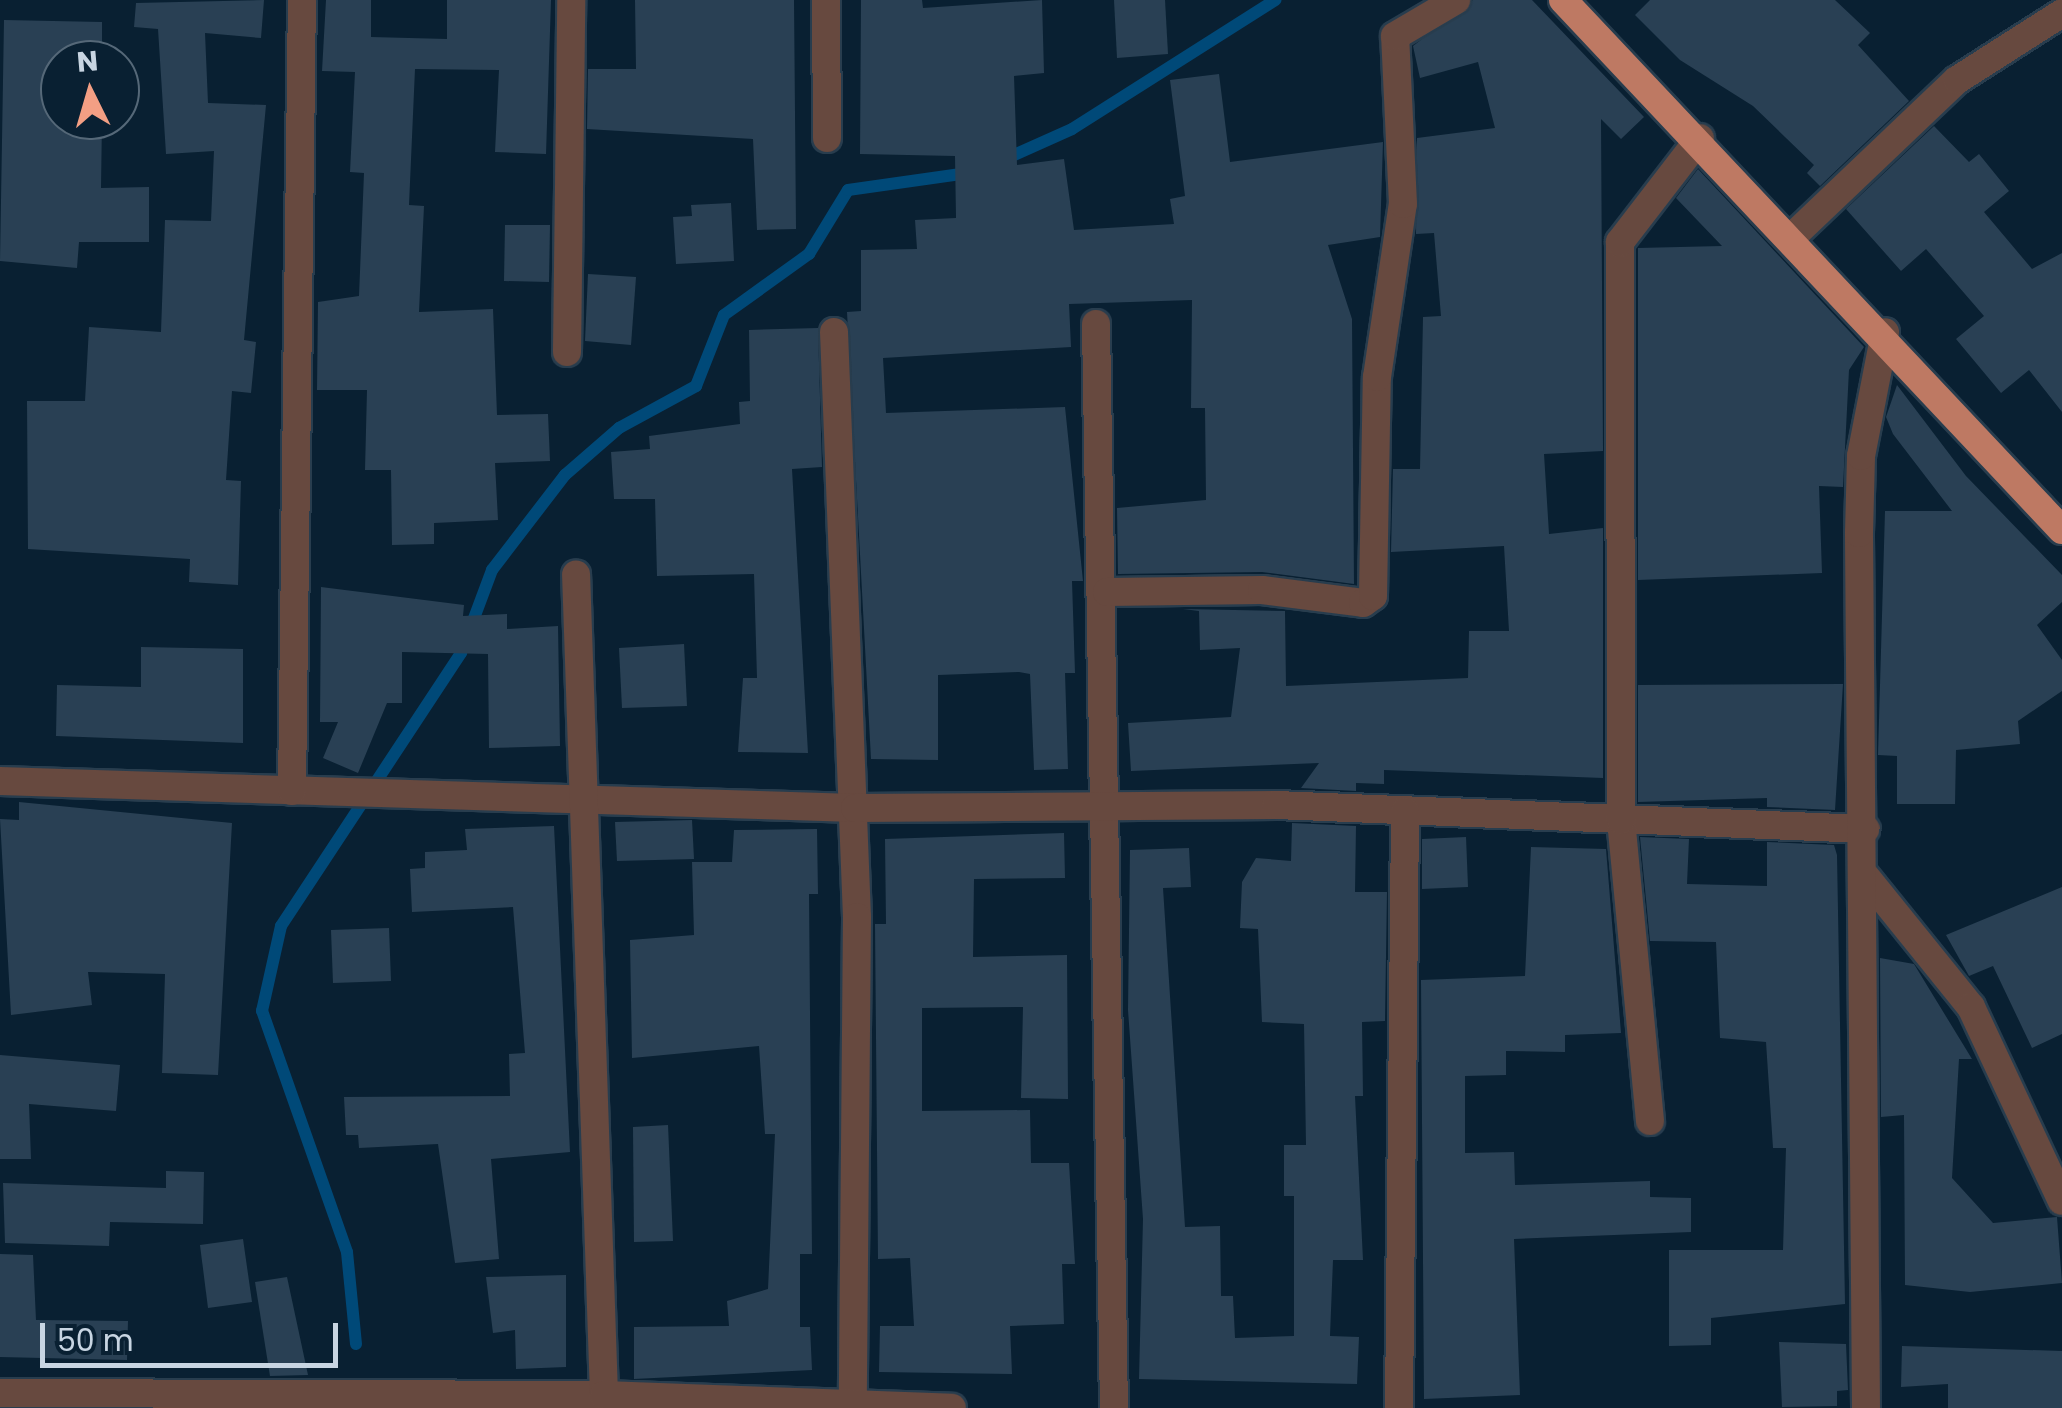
<!DOCTYPE html>
<style>
body{margin:0}
#map{position:relative;width:2062px;height:1408px;overflow:hidden;background:#092032;font-family:Poppins,sans-serif}
div>[style]{position:absolute}
[style*='--x']{left:calc(var(--x)*1px);top:calc(var(--y)*1px);width:calc(var(--w)*1px);rotate:calc(var(--a)*1deg)}
.stream>*{height:12px;margin:-6px;padding:0 6px;transform-origin:6px;border-radius:6px;background:#004978}
.building>*{inset:0;background:#294054}
.roads{filter:drop-shadow(2px 0 #283d4e) drop-shadow(-2px 0 #283d4e) drop-shadow(0 2px #283d4e) drop-shadow(0 -2px #283d4e)}
.minor>*{height:28px;margin:-14px;padding:0 14px;transform-origin:14px;border-radius:14px;background:#67493f}
.trunk>*{height:28px;margin:-14px;padding:0 14px;transform-origin:14px;border-radius:14px;background:#be7963}
span{translate:-50% -50%;white-space:nowrap;text-align:center;line-height:1.15;-webkit-text-stroke:9px #092032;paint-order:stroke}
.north{position:absolute;left:40px;top:40px;width:100px;height:100px;box-sizing:border-box;background:#092032;border:2px solid #556878;border-radius:50%;rotate:355deg;font-size:28px;font-weight:700;line-height:40px;text-align:center;color:#c8d5e2}
.north::after{content:'';display:block;margin:auto;width:35px;height:45px;background:#f39f84;clip-path:polygon(50% 0,100% 100%,50% 72%,0 100%)}
.scale{position:absolute;left:40px;top:1323px;width:298px;height:45px;box-sizing:border-box;border:5px solid #c8d5e2;border-top:0;padding-left:12px;font-size:30px;line-height:35px;white-space:nowrap;color:#c8d5e2;-webkit-text-stroke:8px #092032;paint-order:stroke}
</style>
<div id="map">
<div class="stream">
<i style="--x:1005;--y:159;--w:73;--a:-24.1"></i>
<i style="--x:1072;--y:129;--w:241;--a:-32.4"></i>
<i style="--x:356;--y:1344;--w:92;--a:-95.6"></i>
<i style="--x:347;--y:1252;--w:256;--a:-109.4"></i>
<i style="--x:262;--y:1011;--w:87;--a:-77.4"></i>
<i style="--x:281;--y:926;--w:327;--a:-56.6"></i>
<i style="--x:461;--y:653;--w:89;--a:-69.5"></i>
<i style="--x:492;--y:570;--w:120;--a:-52.5"></i>
<i style="--x:565;--y:475;--w:72;--a:-41"></i>
<i style="--x:619;--y:428;--w:88;--a:-28.6"></i>
<i style="--x:696;--y:386;--w:76;--a:-68.5"></i>
<i style="--x:724;--y:315;--w:105;--a:-35.7"></i>
<i style="--x:809;--y:254;--w:75;--a:-58.6"></i>
<i style="--x:848;--y:190;--w:121;--a:-8.1"></i>
</div>
<div class="building">
<i style="clip-path:polygon(264px 0,261px 38px,205px 33px,208px 103px,266px 105px,244px 340px,256px 342px,251px 393px,232px 391px,226px 480px,241px 481px,238px 585px,189px 582px,190px 559px,28px 549px,27px 401px,85px 401px,89px 327px,161px 332px,165px 220px,211px 221px,214px 151px,166px 154px,158px 29px,134px 27px,136px 3px)"></i>
<i style="clip-path:polygon(326px 0,371px 0,371px 37px,447px 39px,447px 0,551px 0,546px 154px,495px 152px,499px 70px,415px 69px,409px 205px,424px 206px,419px 312px,493px 309px,497px 415px,548px 414px,550px 461px,495px 463px,498px 520px,434px 523px,434px 544px,392px 545px,391px 470px,365px 470px,367px 390px,317px 390px,318px 302px,359px 296px,364px 173px,350px 172px,355px 72px,322px 71px)"></i>
<i style="clip-path:polygon(635px 0,794px 0,796px 229px,757px 230px,753px 139px,587px 129px,588px 69px,636px 69px)"></i>
<i style="clip-path:polygon(861px 0,922px 0,923px 8px,1042px 0,1044px 73px,1014px 76px,1017px 165px,1064px 159px,1074px 230px,1174px 224px,1170px 199px,1185px 196px,1170px 80px,1219px 74px,1230px 162px,1383px 142px,1380px 237px,1328px 245px,1352px 319px,1354px 584px,1262px 572px,1118px 574px,1117px 508px,1206px 500px,1205px 408px,1191px 408px,1192px 300px,1069px 304px,1071px 347px,883px 358px,886px 413px,1065px 407px,1083px 581px,1072px 581px,1075px 673px,1065px 673px,1068px 769px,1034px 770px,1030px 674px,1019px 672px,938px 675px,938px 760px,871px 759px,847px 312px,861px 311px,861px 250px,917px 249px,915px 220px,956px 218px,955px 156px,860px 154px)"></i>
<i style="clip-path:polygon(1114px 0,1165px 0,1168px 54px,1117px 58px)"></i>
<i style="clip-path:polygon(1473px 0,1532px 0,1644px 117px,1621px 139px,1601px 119px,1603px 451px,1544px 454px,1549px 534px,1603px 528px,1603px 778px,1384px 770px,1384px 784px,1356px 783px,1356px 791px,1301px 788px,1319px 763px,1131px 771px,1128px 723px,1231px 717px,1240px 648px,1200px 650px,1199px 611px,1183px 609px,1285px 611px,1286px 686px,1468px 678px,1469px 631px,1509px 631px,1504px 546px,1391px 552px,1393px 469px,1420px 469px,1423px 317px,1441px 316px,1434px 233px,1416px 234px,1417px 138px,1495px 128px,1478px 62px,1420px 78px,1413px 46px)"></i>
<i style="clip-path:polygon(1650px 0,1835px 0,1870px 33px,1858px 45px,1909px 101px,1820px 186px,1807px 173px,1814px 165px,1753px 106px,1680px 60px,1635px 15px)"></i>
<i style="clip-path:polygon(4px 20px,102px 22px,102px 57px,60px 57px,60px 120px,102px 120px,101px 188px,149px 187px,149px 242px,79px 242px,77px 268px,0 261px)"></i>
<i style="clip-path:polygon(1934px 126px,1969px 162px,1979px 154px,2009px 191px,1984px 212px,2032px 269px,2062px 253px,2062px 412px,2029px 370px,2001px 393px,1956px 339px,1984px 316px,1926px 249px,1901px 271px,1846px 209px)"></i>
<i style="clip-path:polygon(1698px 169px,1864px 347px,1849px 370px,1843px 487px,1819px 486px,1822px 573px,1638px 580px,1638px 248px,1722px 246px,1676px 198px)"></i>
<i style="clip-path:polygon(731px 203px,734px 261px,676px 264px,673px 217px,692px 216px,691px 205px)"></i>
<i style="clip-path:polygon(505px 225px,550px 225px,549px 282px,504px 281px)"></i>
<i style="clip-path:polygon(588px 274px,636px 277px,631px 345px,585px 341px)"></i>
<i style="clip-path:polygon(818px 328px,822px 467px,792px 469px,808px 753px,738px 752px,743px 678px,757px 678px,754px 574px,657px 576px,655px 499px,614px 499px,611px 452px,650px 449px,649px 436px,740px 424px,739px 402px,750px 401px,749px 330px)"></i>
<i style="clip-path:polygon(1897px 385px,1966px 476px,2062px 575px,2062px 602px,2037px 625px,2062px 660px,2062px 691px,2018px 721px,2020px 744px,1956px 750px,1955px 804px,1897px 804px,1897px 756px,1878px 755px,1885px 511px,1952px 511px,1893px 434px,1886px 417px)"></i>
<i style="clip-path:polygon(321px 587px,464px 605px,463px 616px,507px 614px,507px 629px,558px 626px,560px 746px,489px 748px,488px 654px,402px 652px,402px 703px,387px 703px,358px 773px,323px 758px,338px 722px,320px 722px)"></i>
<i style="clip-path:polygon(684px 644px,687px 706px,622px 708px,619px 648px)"></i>
<i style="clip-path:polygon(141px 647px,243px 649px,243px 743px,56px 736px,57px 685px,141px 687px)"></i>
<i style="clip-path:polygon(1843px 684px,1835px 810px,1767px 807px,1767px 798px,1638px 802px,1638px 685px)"></i>
<i style="clip-path:polygon(19px 802px,232px 823px,218px 1075px,162px 1073px,165px 974px,88px 972px,92px 1005px,11px 1015px,0 819px,19px 820px)"></i>
<i style="clip-path:polygon(692px 820px,694px 859px,617px 861px,615px 822px)"></i>
<i style="clip-path:polygon(1292px 823px,1356px 826px,1355px 892px,1387px 892px,1385px 1021px,1362px 1022px,1363px 1096px,1355px 1096px,1363px 1260px,1333px 1260px,1330px 1336px,1359px 1337px,1357px 1384px,1139px 1379px,1143px 1219px,1128px 1010px,1130px 850px,1189px 848px,1191px 887px,1163px 888px,1185px 1227px,1220px 1226px,1221px 1296px,1233px 1296px,1235px 1338px,1294px 1336px,1294px 1196px,1284px 1196px,1284px 1145px,1306px 1145px,1304px 1024px,1262px 1022px,1258px 929px,1240px 928px,1242px 882px,1256px 858px,1291px 861px)"></i>
<i style="clip-path:polygon(554px 826px,570px 1152px,491px 1159px,499px 1259px,455px 1263px,438px 1144px,359px 1148px,358px 1135px,346px 1135px,344px 1097px,510px 1096px,509px 1054px,525px 1053px,513px 907px,412px 912px,410px 869px,425px 868px,425px 852px,467px 850px,465px 829px)"></i>
<i style="clip-path:polygon(817px 829px,818px 894px,809px 894px,812px 1254px,800px 1254px,800px 1327px,810px 1327px,812px 1370px,634px 1379px,634px 1327px,729px 1326px,727px 1301px,768px 1289px,775px 1134px,765px 1134px,759px 1046px,632px 1058px,630px 940px,694px 935px,692px 862px,732px 862px,734px 830px)"></i>
<i style="clip-path:polygon(1064px 833px,1065px 878px,974px 879px,973px 957px,1067px 955px,1068px 1099px,1021px 1098px,1023px 1007px,922px 1008px,922px 1111px,1030px 1110px,1031px 1163px,1069px 1163px,1075px 1264px,1062px 1264px,1064px 1324px,1010px 1326px,1012px 1374px,879px 1372px,880px 1326px,914px 1326px,910px 1258px,878px 1259px,875px 924px,886px 924px,885px 839px)"></i>
<i style="clip-path:polygon(1466px 837px,1468px 887px,1422px 889px,1422px 839px)"></i>
<i style="clip-path:polygon(1640px 837px,1689px 839px,1687px 884px,1767px 886px,1767px 842px,1834px 845px,1837px 855px,1845px 1304px,1711px 1318px,1711px 1345px,1669px 1346px,1669px 1250px,1783px 1250px,1786px 1148px,1773px 1148px,1766px 1042px,1720px 1038px,1716px 942px,1650px 941px)"></i>
<i style="clip-path:polygon(1531px 847px,1606px 849px,1621px 1033px,1565px 1035px,1565px 1052px,1506px 1051px,1506px 1075px,1465px 1076px,1465px 1153px,1514px 1152px,1515px 1185px,1650px 1181px,1650px 1197px,1691px 1198px,1691px 1232px,1514px 1239px,1520px 1395px,1424px 1399px,1421px 980px,1525px 976px)"></i>
<i style="clip-path:polygon(2062px 887px,2062px 1034px,2032px 1048px,1993px 966px,1969px 976px,1946px 935px)"></i>
<i style="clip-path:polygon(389px 928px,391px 981px,333px 983px,331px 930px)"></i>
<i style="clip-path:polygon(1880px 958px,1914px 964px,1972px 1059px,1959px 1059px,1952px 1178px,1993px 1223px,2057px 1217px,2062px 1283px,1970px 1292px,1905px 1285px,1904px 1115px,1881px 1117px)"></i>
<i style="clip-path:polygon(0 1055px,120px 1065px,116px 1111px,29px 1104px,31px 1159px,0 1159px)"></i>
<i style="clip-path:polygon(668px 1125px,673px 1241px,634px 1242px,633px 1127px)"></i>
<i style="clip-path:polygon(166px 1171px,204px 1172px,203px 1224px,110px 1222px,109px 1246px,5px 1243px,3px 1183px,166px 1188px)"></i>
<i style="clip-path:polygon(243px 1239px,252px 1302px,208px 1308px,200px 1245px)"></i>
<i style="clip-path:polygon(0 1254px,33px 1255px,36px 1320px,128px 1321px,127px 1360px,0 1357px)"></i>
<i style="clip-path:polygon(566px 1275px,566px 1367px,516px 1369px,515px 1330px,493px 1333px,486px 1277px)"></i>
<i style="clip-path:polygon(287px 1277px,308px 1375px,270px 1376px,255px 1282px)"></i>
<i style="clip-path:polygon(1779px 1342px,1846px 1344px,1848px 1390px,1837px 1391px,1837px 1406px,1782px 1407px)"></i>
<i style="clip-path:polygon(1902px 1346px,2062px 1351px,2062px 1408px,1948px 1408px,1948px 1384px,1901px 1387px)"></i>
</div>
<div class="roads">
<div class="minor">
<i style="--x:826;--y:0;--w:138;--a:89.6"></i>
<i style="--x:1793;--y:236;--w:226;--a:-43.6"></i>
<i style="--x:1957;--y:80;--w:125;--a:-32.5"></i>
<i style="--x:1096;--y:324;--w:1084;--a:89.05"></i>
<i style="--x:834;--y:332;--w:585;--a:87.75"></i>
<i style="--x:857;--y:917;--w:491;--a:90.5"></i>
<i style="--x:567;--y:352;--w:352;--a:-89.3"></i>
<i style="--x:1107;--y:592;--w:155;--a:-0.7"></i>
<i style="--x:1262;--y:590;--w:102;--a:7.3"></i>
<i style="--x:1363;--y:603;--w:12;--a:-35"></i>
<i style="--x:1373;--y:596;--w:219;--a:-89"></i>
<i style="--x:1377;--y:377;--w:175;--a:-81.5"></i>
<i style="--x:1403;--y:204;--w:168;--a:-92.7"></i>
<i style="--x:1395;--y:36;--w:71;--a:-30.5"></i>
<i style="--x:0;--y:781;--w:855;--a:1.81"></i>
<i style="--x:855;--y:808;--w:421;--a:-0.4"></i>
<i style="--x:1276;--y:805;--w:590;--a:2.33"></i>
<i style="--x:292;--y:791;--w:791;--a:-89.28"></i>
<i style="--x:1866;--y:877;--w:167;--a:51.1"></i>
<i style="--x:1971;--y:1007;--w:214;--a:64.9"></i>
<i style="--x:1650;--y:1121;--w:302;--a:-95.5"></i>
<i style="--x:1621;--y:820;--w:578;--a:-90.1"></i>
<i style="--x:1620;--y:242;--w:131;--a:-52.4"></i>
<i style="--x:0;--y:1393;--w:604;--a:0.19"></i>
<i style="--x:604;--y:1395;--w:821;--a:-91.95"></i>
<i style="--x:604;--y:1408;--w:13;--a:-90"></i>
<i style="--x:604;--y:1395;--w:348;--a:2.1"></i>
<i style="--x:1399;--y:1408;--w:597;--a:-89.42"></i>
<i style="--x:1866;--y:1408;--w:875;--a:-90.46"></i>
<i style="--x:1859;--y:533;--w:77;--a:-88.5"></i>
<i style="--x:1861;--y:456;--w:126;--a:-79"></i>
</div>
<div class="trunk">
<i style="--x:1563;--y:0;--w:728;--a:46.73"></i>
</div>
</div>
<div class="north">N</div>
<div class="scale">50 m</div>
</div>
